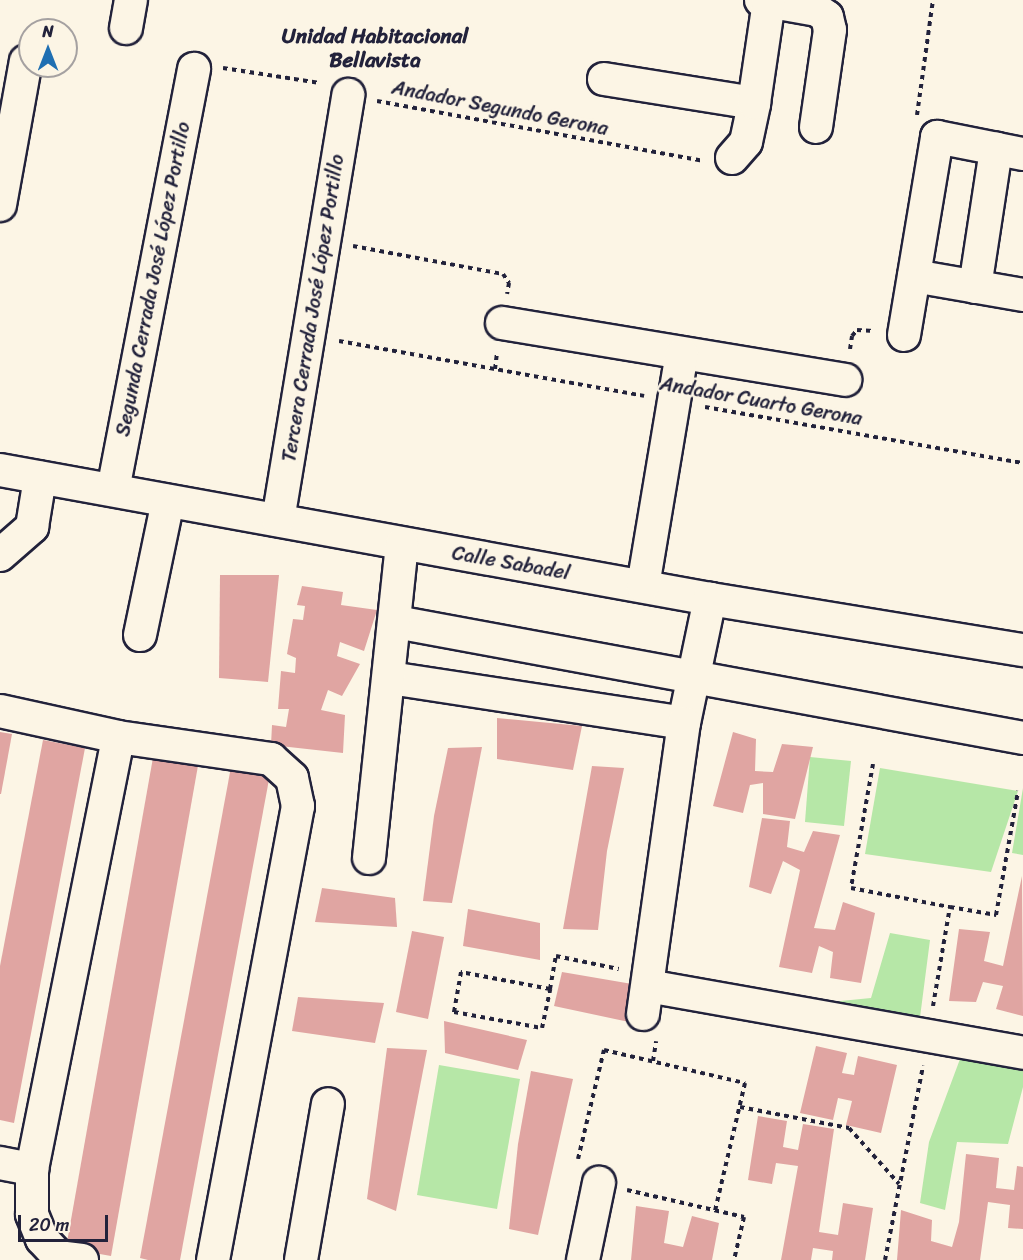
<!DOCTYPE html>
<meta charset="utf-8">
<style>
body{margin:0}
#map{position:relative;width:1023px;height:1260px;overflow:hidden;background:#fcf5e5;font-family:Sriracha,sans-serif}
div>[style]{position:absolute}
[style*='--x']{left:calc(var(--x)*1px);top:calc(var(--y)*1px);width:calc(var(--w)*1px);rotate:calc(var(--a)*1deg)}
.green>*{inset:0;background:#b6e7a7}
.building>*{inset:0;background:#e0a5a2}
.path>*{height:4px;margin-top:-2px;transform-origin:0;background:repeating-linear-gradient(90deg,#22223b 0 4.5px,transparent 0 9px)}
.roads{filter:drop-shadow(2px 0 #22223b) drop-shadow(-2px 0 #22223b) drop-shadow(0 2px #22223b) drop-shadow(0 -2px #22223b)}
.minor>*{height:32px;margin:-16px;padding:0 16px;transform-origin:16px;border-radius:16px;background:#fcf5e5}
span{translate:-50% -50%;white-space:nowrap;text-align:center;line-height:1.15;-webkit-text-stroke:5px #fcf5e5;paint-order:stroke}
.street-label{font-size:20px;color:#22223b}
.neighbourhood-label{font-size:21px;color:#22223b;font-weight:700}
.north{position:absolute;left:18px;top:18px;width:60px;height:60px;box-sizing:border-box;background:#fcf5e5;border:2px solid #a5a1a1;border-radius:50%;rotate:0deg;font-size:16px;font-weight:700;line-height:24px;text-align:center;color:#22223b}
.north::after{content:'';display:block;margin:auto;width:21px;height:27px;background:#1f6fb2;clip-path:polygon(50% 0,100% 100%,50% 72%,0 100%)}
.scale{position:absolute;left:18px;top:1215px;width:90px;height:27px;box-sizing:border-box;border:3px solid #22223b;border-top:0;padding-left:8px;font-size:18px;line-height:21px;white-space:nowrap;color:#22223b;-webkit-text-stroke:4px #fcf5e5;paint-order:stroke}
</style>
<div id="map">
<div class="green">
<i style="clip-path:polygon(810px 757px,851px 761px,844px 826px,805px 822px)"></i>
<i style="clip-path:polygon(880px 768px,1018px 791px,991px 872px,865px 854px)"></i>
<i style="clip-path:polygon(1023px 788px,1023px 855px,1012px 853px)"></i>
<i style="clip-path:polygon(890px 933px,930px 940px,918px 1033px,820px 1003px,871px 998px)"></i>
<i style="clip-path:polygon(963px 1051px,1023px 1062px,1023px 1087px,1008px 1144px,957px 1142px,945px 1210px,920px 1203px,929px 1142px)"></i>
<i style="clip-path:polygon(439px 1065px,520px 1079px,497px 1209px,417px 1195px)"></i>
</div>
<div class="building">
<i style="clip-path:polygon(220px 575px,279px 575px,268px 682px,219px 678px)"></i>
<i style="clip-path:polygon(302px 586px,343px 592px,341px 605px,377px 610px,364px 651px,340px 642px,337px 656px,360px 664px,342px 696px,328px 690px,321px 710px,345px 715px,343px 753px,271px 745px,272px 725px,286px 727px,289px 709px,278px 709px,281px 671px,295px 673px,296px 658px,287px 654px,293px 619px,303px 620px,305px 606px,297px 605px)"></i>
<i style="clip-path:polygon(497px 718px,582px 726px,573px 770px,497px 759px)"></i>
<i style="clip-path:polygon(0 732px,12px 734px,1px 794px,0 794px)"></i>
<i style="clip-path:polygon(733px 732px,756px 739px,755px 771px,773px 772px,782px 744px,813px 747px,795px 819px,763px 814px,763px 783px,750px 785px,743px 813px,713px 806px)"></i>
<i style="clip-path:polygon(43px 740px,85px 748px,14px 1123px,0 1120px,0 966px)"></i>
<i style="clip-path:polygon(482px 747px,452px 903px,423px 901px,434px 816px,448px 748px)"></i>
<i style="clip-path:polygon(154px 752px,199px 760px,111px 1256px,66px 1248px)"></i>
<i style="clip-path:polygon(592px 766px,624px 768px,607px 851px,598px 930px,563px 929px)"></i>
<i style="clip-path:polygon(231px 767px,270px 774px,180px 1260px,148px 1260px,140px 1258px)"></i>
<i style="clip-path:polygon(762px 818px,790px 821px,787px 847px,804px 852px,813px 831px,840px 835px,814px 928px,835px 930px,843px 902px,875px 913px,861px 983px,830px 978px,833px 952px,819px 946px,812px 973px,779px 967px,800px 870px,783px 861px,771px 894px,749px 887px)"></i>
<i style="clip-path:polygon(1022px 876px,1023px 1016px,996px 1009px,1003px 986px,983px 982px,976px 1002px,949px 1001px,959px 929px,990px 932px,984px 961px,1003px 966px)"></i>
<i style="clip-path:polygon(322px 888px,395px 898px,397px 927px,315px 922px)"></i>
<i style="clip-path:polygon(468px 909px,540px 923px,540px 960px,463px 946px)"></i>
<i style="clip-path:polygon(412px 931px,444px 937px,428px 1019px,396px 1012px)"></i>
<i style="clip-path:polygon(562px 972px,638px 985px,629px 1022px,554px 1006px)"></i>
<i style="clip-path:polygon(298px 997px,384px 1003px,375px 1043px,292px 1031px)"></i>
<i style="clip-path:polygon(444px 1021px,527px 1040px,518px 1070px,445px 1053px)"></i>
<i style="clip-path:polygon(816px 1046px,847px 1053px,842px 1073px,854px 1075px,858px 1056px,897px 1065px,881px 1133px,846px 1125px,852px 1101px,838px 1098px,833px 1120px,800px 1113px)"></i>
<i style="clip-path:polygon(387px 1048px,427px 1050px,396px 1211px,367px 1199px)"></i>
<i style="clip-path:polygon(531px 1071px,573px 1079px,538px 1235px,509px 1229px,518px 1144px)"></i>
<i style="clip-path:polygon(758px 1116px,787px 1121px,783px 1147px,798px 1150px,803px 1124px,834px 1129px,819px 1232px,838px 1235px,843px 1203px,873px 1208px,865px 1260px,832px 1260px,833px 1251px,813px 1248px,811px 1260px,781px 1260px,798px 1166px,776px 1163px,772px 1184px,748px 1180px)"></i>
<i style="clip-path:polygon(966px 1154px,999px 1158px,996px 1188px,1014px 1190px,1017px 1166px,1023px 1167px,1023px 1229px,1008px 1228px,1010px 1205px,988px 1202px,980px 1260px,897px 1260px,901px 1210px,932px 1220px,931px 1241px,952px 1247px,959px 1222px)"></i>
<i style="clip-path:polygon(636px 1206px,669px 1211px,664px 1243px,683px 1247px,692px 1216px,719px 1223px,712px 1260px,631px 1260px)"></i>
</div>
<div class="path">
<i style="--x:223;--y:68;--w:98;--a:8.8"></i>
<i style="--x:377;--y:101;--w:331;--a:10.4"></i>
<i style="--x:917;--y:115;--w:116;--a:-82.1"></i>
<i style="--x:353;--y:246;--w:153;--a:10.6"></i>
<i style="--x:503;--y:274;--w:11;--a:56"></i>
<i style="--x:509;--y:283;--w:11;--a:100"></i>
<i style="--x:339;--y:341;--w:310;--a:10.2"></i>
<i style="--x:850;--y:349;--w:13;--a:-81"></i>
<i style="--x:852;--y:336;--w:8;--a:-50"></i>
<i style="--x:857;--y:330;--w:17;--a:3"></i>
<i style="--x:495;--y:369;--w:17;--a:-83"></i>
<i style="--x:705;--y:407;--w:323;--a:10"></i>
<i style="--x:873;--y:764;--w:126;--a:100.1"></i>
<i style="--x:851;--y:888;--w:101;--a:10.9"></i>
<i style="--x:950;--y:907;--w:47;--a:9.9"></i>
<i style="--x:996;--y:915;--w:126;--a:-79.9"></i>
<i style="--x:550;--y:989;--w:91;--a:-169.2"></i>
<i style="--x:461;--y:972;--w:41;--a:99.9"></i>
<i style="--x:454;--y:1012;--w:89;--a:10.3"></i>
<i style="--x:542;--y:1028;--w:40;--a:-78"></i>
<i style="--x:550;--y:989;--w:34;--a:-80"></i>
<i style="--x:556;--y:956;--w:64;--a:11.7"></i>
<i style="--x:933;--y:1006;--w:100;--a:-80.3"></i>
<i style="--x:653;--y:1061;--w:20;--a:-81"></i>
<i style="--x:740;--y:1107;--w:111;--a:10.9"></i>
<i style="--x:849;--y:1128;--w:75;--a:48.2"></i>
<i style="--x:578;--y:1159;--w:112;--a:-76.6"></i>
<i style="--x:604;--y:1050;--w:145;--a:13.2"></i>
<i style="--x:745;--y:1083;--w:131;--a:103.2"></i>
<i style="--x:627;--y:1190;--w:120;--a:13"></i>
<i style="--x:744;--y:1217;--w:44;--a:103.1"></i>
<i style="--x:885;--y:1260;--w:198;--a:-78.9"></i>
</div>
<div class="roads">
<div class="minor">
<i style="--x:761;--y:0;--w:57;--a:10.1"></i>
<i style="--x:817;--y:10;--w:12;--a:35"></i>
<i style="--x:827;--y:17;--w:13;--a:77"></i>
<i style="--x:830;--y:30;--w:98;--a:98.2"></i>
<i style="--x:126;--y:28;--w:28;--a:-80"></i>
<i style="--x:604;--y:79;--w:152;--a:9.1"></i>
<i style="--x:732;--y:158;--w:21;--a:-49"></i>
<i style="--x:746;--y:142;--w:40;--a:-78"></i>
<i style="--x:754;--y:103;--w:103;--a:-81.6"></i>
<i style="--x:0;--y:205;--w:146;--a:-79.8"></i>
<i style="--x:914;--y:276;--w:111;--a:9.9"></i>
<i style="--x:975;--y:287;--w:140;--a:-81.3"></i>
<i style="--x:502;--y:323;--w:348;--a:9.4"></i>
<i style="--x:904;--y:335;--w:201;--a:-80.5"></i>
<i style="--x:937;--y:137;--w:88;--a:11.2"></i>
<i style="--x:0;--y:470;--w:722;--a:10.3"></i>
<i style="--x:710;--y:599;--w:317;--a:9.3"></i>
<i style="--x:113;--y:490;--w:429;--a:-79.1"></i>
<i style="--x:278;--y:520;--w:431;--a:-80.6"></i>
<i style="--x:0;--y:555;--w:43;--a:-41.2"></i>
<i style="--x:32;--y:527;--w:50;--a:-80.7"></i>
<i style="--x:643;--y:586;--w:235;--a:-80.5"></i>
<i style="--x:396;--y:622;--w:638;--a:10.48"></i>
<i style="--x:140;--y:635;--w:137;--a:-78.2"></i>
<i style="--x:390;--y:678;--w:297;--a:8.7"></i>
<i style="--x:684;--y:723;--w:127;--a:-78.2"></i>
<i style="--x:0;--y:711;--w:121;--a:12.4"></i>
<i style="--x:118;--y:737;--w:155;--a:8.2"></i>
<i style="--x:271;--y:759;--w:28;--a:42"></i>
<i style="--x:292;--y:778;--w:29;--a:78"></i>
<i style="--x:298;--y:806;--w:462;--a:100.6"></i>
<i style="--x:369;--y:858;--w:316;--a:-84"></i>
<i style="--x:648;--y:986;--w:381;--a:10.1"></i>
<i style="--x:643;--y:1014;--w:294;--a:-82"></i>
<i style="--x:0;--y:1163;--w:33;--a:11"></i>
<i style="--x:82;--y:1260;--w:23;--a:-173"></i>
<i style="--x:59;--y:1257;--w:25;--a:-133"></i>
<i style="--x:42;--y:1239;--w:27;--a:-112"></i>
<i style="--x:32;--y:1214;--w:45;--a:-90"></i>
<i style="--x:32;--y:1169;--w:440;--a:-78.7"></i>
<i style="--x:301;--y:1260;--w:158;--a:-80.2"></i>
<i style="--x:583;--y:1260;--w:79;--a:-78.3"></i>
</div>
</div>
<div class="street-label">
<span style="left:500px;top:108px;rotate:11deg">Andador Segundo Gerona</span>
<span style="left:153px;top:279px;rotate:-79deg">Segunda Cerrada José López Portillo</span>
<span style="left:313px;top:308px;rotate:-81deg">Tercera Cerrada José López Portillo</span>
<span style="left:761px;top:401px;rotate:10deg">Andador Cuarto Gerona</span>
<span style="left:511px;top:563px;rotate:10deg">Calle Sabadel</span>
</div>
<div class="neighbourhood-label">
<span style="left:375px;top:48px">Unidad Habitacional<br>Bellavista</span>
</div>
<div class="north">N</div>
<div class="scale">20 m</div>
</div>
